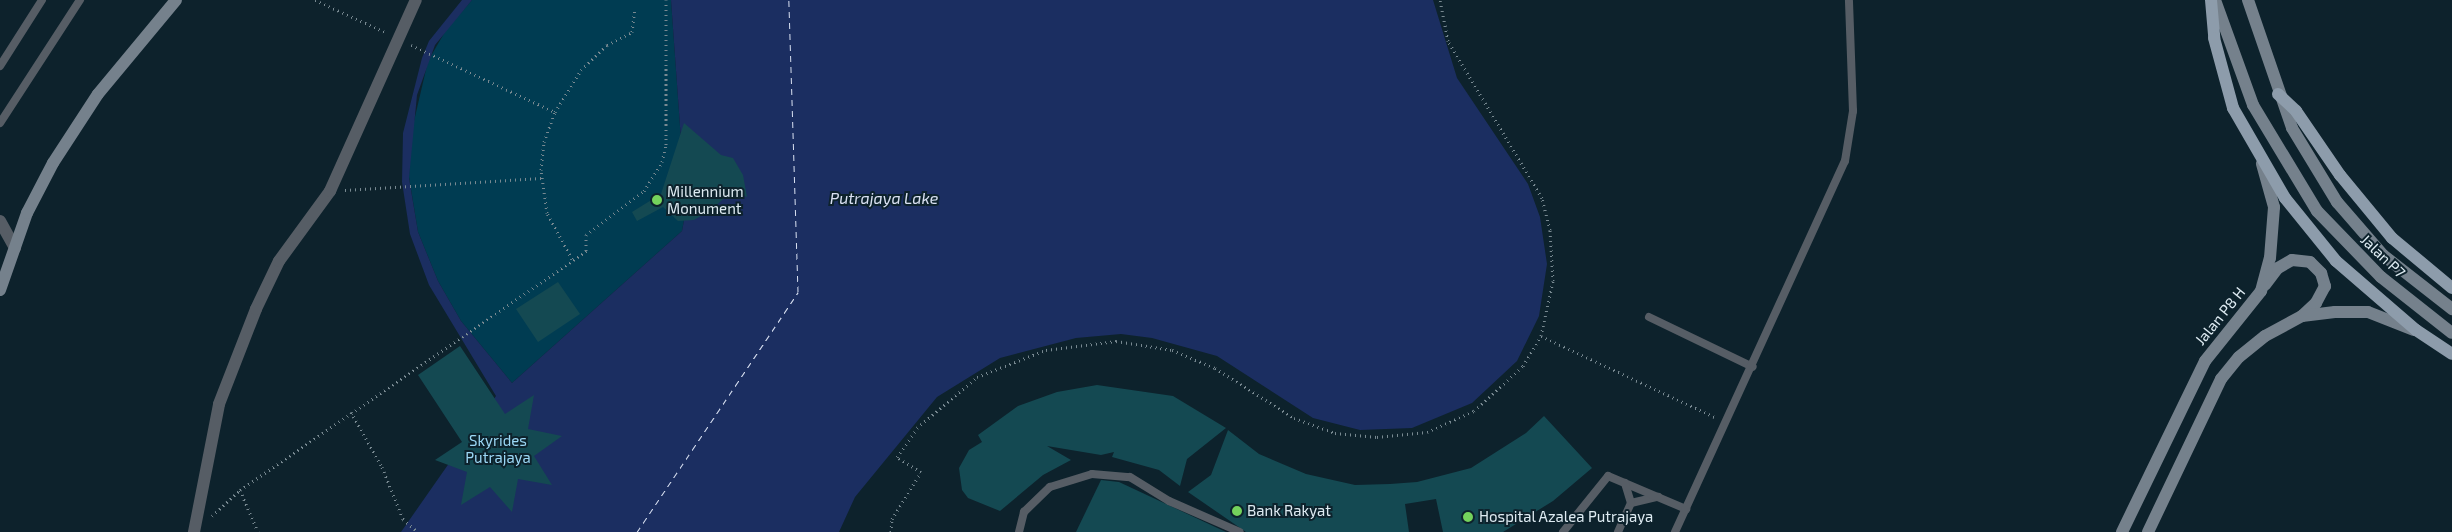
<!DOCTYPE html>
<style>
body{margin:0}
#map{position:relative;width:2452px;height:532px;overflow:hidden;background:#0d222c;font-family:"Exo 2",sans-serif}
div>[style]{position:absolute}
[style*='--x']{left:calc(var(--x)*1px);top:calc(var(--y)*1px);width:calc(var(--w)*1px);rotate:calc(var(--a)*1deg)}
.green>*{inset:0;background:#003c52}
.water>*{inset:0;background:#1b2e61}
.ferry>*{height:1px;margin-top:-0.5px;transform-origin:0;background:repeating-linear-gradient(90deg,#d8e0f1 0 6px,transparent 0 11px)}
.building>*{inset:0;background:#144952}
.path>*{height:3px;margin-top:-1.5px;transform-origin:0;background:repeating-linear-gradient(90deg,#788991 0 1px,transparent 0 5px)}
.lane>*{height:8px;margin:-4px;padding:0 4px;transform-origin:4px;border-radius:4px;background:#565d65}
.street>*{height:12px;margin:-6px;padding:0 6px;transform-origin:6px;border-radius:6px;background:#565d65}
.secondary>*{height:12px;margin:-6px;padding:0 6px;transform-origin:6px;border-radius:6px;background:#75818c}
.primary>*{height:12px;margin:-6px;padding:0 6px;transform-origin:6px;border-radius:6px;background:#8d9cab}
.dots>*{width:14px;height:14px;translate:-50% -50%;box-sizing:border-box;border:2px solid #0d222c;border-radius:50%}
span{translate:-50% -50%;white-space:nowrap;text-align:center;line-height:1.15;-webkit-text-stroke:4px #0d222c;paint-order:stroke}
.poi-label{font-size:15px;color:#deebf2}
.left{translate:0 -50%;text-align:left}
.street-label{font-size:15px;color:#deebf2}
.park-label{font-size:15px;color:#9bd7f5}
.water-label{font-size:16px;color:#d8e0f1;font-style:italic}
</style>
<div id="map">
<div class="green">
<i style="clip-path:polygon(472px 0,671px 0,686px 210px,682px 231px,512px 383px,461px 321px,438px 281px,418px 232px,409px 177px,411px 134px,428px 61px,446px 30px)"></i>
</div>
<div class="water">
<i style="clip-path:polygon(462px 0,472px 0,435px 45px,417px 95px,409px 178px,418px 232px,438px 281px,461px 321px,512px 383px,682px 231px,686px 210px,671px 0,1433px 0,1457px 78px,1528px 184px,1540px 217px,1547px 264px,1539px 316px,1517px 361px,1472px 403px,1412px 428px,1360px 430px,1313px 418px,1217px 356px,1152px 338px,1121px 334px,1076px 338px,1000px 358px,937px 397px,855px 497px,839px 532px,401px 532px,496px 396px,429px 285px,410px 234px,402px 182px,403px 133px,422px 58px,429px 41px)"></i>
</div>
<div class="ferry">
<i style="--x:637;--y:532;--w:289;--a:-56.1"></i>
<i style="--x:798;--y:292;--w:292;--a:-91.8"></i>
</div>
<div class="building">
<i style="clip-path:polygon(684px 123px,721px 155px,733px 158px,743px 175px,747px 197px,732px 191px,710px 211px,694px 220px,678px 221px,663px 207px,637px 221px,632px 212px,661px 194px)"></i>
<i style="clip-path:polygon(558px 282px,580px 314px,538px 342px,516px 309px)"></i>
<i style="clip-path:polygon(460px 346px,505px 414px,534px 395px,528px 429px,562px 436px,534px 456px,552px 485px,518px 479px,512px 512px,490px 487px,461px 505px,467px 472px,435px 460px,462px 442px,418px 375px)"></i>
<i style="clip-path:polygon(1097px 385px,1173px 396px,1226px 428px,1187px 459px,1180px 486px,1159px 470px,1112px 457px,1114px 452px,1101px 455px,1047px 446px,1071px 460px,1043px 475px,1000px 511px,968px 498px,962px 490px,959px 468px,969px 450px,982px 442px,978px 435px,1018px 406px,1057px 392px)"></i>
<i style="clip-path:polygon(1544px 416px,1592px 468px,1553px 501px,1503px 532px,1443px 532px,1436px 499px,1405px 504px,1409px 532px,1246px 532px,1188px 492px,1211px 475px,1228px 430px,1259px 454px,1306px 474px,1355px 485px,1390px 484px,1417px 482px,1471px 468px,1526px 433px)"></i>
<i style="clip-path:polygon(1101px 480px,1119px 482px,1226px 532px,1076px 532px)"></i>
</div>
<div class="path">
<i style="--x:315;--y:0;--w:79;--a:24.6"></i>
<i style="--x:411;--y:45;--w:159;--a:25"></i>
<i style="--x:345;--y:190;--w:197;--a:-3.5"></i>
<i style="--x:572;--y:259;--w:52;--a:-118.5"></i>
<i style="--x:547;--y:213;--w:43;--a:-97.9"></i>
<i style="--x:541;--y:170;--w:28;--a:-84"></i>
<i style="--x:544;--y:142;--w:32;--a:-70"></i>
<i style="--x:555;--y:112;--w:49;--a:-58.2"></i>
<i style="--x:581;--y:70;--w:36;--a:-44"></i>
<i style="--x:607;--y:45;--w:28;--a:-27"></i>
<i style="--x:632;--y:32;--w:24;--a:-83"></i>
<i style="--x:1541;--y:336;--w:192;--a:25"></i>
<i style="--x:351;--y:412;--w:63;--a:60.6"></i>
<i style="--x:382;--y:467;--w:56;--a:68"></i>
<i style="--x:403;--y:519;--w:20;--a:41"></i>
<i style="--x:240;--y:490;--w:46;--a:66.8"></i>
<i style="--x:212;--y:516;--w:38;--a:-43"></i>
<i style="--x:240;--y:490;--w:421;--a:-34.6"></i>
<i style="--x:586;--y:251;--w:16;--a:-90"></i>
<i style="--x:586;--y:235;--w:73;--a:-37.2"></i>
<i style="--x:644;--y:191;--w:34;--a:-58"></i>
<i style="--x:662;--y:162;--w:17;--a:-77"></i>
<i style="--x:666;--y:145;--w:145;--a:-90"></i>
<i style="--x:891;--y:532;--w:13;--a:-86"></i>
<i style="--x:892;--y:519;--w:55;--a:-58.3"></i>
<i style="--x:921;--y:472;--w:28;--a:-148"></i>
<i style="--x:897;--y:457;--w:35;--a:-55"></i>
<i style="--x:917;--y:428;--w:79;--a:-40.4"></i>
<i style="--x:977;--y:377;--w:74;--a:-21.4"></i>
<i style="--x:1046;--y:350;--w:71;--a:-7.3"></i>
<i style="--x:1116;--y:341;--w:57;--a:9.1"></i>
<i style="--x:1172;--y:350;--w:47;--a:22.7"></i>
<i style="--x:1215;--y:368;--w:93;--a:32.3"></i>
<i style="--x:1294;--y:418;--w:44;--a:20.1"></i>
<i style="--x:1335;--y:433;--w:42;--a:5.4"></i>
<i style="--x:1377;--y:437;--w:50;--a:-5.7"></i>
<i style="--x:1427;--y:432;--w:51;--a:-24.1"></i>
<i style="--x:1474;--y:411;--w:67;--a:-42.6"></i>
<i style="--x:1523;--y:366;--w:35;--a:-59"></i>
<i style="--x:1541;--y:336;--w:56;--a:-77.7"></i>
<i style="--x:1553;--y:281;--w:51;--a:-93.4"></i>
<i style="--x:1550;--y:230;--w:33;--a:-104"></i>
<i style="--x:1542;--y:198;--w:183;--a:-120.9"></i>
<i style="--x:1448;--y:41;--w:42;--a:-101"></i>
</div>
<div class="lane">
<i style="--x:0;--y:66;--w:78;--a:-57.5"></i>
<i style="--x:0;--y:123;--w:147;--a:-57"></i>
<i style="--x:1649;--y:317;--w:115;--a:25.7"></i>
<i style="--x:1631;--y:503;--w:28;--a:-13"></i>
<i style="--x:1019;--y:532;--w:21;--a:-76"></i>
<i style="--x:1024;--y:512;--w:36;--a:-44"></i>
<i style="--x:1050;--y:487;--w:44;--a:-17.2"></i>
<i style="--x:1092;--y:474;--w:38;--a:5"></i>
<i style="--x:1130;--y:477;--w:46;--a:31.6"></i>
<i style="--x:1169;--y:501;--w:77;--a:23.6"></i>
<i style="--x:1563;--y:532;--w:72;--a:-51.2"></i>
<i style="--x:1608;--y:476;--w:85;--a:22.9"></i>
<i style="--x:1618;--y:532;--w:32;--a:-66"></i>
<i style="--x:1631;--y:503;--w:21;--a:-107"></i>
<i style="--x:1675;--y:532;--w:408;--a:-65.4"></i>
<i style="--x:1845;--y:161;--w:51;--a:-80.9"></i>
<i style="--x:1853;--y:111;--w:111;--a:-92.1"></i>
</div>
<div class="street">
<i style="--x:0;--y:221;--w:31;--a:61"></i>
<i style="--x:194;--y:532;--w:130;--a:-78.9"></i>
<i style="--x:219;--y:404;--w:102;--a:-68.7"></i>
<i style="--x:256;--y:309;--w:53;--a:-64.4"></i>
<i style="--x:279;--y:261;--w:87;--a:-53.9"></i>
<i style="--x:330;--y:191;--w:209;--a:-65.8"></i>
</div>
<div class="secondary">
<i style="--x:2215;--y:0;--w:112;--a:70.1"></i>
<i style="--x:2253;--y:105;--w:124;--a:58.9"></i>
<i style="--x:2317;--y:211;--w:92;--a:45.9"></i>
<i style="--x:2381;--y:277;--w:90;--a:38.3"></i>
<i style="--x:2248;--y:0;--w:135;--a:71"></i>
<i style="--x:2292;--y:128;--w:87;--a:58.7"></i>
<i style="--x:2337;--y:202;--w:70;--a:49"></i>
<i style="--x:2383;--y:255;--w:88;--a:38"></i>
<i style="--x:2265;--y:285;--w:21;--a:-53"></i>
<i style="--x:2278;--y:268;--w:16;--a:-30"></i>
<i style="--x:2292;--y:260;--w:18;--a:6"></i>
<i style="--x:2310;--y:262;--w:16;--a:45"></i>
<i style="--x:2321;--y:273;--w:14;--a:73"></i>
<i style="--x:2325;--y:286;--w:19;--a:118"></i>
<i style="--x:2316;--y:303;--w:19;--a:137"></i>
<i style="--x:0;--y:290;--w:82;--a:-70.7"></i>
<i style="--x:27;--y:213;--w:56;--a:-62.5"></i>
<i style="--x:53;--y:163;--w:82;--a:-56.9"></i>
<i style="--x:98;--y:94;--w:122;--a:-50.3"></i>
<i style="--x:2122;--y:532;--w:190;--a:-64.1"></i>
<i style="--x:2205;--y:361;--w:90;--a:-51.3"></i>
<i style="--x:2261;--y:291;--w:34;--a:-75"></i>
<i style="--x:2270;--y:258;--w:51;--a:-85.5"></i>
<i style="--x:2274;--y:207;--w:45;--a:-105.6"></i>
<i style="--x:2148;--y:532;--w:170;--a:-64.5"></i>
<i style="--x:2221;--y:379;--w:28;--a:-51"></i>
<i style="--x:2239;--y:357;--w:33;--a:-39"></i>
<i style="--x:2265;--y:336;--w:42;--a:-28.4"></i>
<i style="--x:2302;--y:316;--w:33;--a:-7"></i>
<i style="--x:2335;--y:312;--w:33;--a:0"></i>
<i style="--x:2368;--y:312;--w:49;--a:21.4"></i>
</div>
<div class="primary">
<i style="--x:2211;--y:0;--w:38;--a:85"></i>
<i style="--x:2214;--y:38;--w:73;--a:74.8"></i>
<i style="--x:2233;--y:108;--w:104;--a:60"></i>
<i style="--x:2285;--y:198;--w:81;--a:51"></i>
<i style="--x:2336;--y:261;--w:106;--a:40.8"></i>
<i style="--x:2416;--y:330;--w:43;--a:33.7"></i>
<i style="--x:2278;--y:94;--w:25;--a:43"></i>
<i style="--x:2296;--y:111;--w:78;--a:55.5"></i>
<i style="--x:2340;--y:175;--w:82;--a:50.5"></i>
<i style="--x:2392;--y:238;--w:78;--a:39.8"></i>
</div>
<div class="dots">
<i style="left:657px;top:200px;background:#74d25c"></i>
<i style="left:1237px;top:511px;background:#74d25c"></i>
<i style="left:1468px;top:517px;background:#74d25c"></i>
</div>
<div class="poi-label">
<span class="left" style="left:667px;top:200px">Millennium<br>Monument</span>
<span class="left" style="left:1247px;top:511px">Bank Rakyat</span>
<span class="left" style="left:1479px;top:517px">Hospital Azalea Putrajaya</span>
</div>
<div class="street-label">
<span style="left:2383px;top:256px;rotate:44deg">Jalan P7</span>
<span style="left:2220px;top:316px;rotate:-51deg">Jalan P8 H</span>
</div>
<div class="park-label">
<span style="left:498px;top:449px">Skyrides<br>Putrajaya</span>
</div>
<div class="water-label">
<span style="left:884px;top:198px">Putrajaya Lake</span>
</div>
</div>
